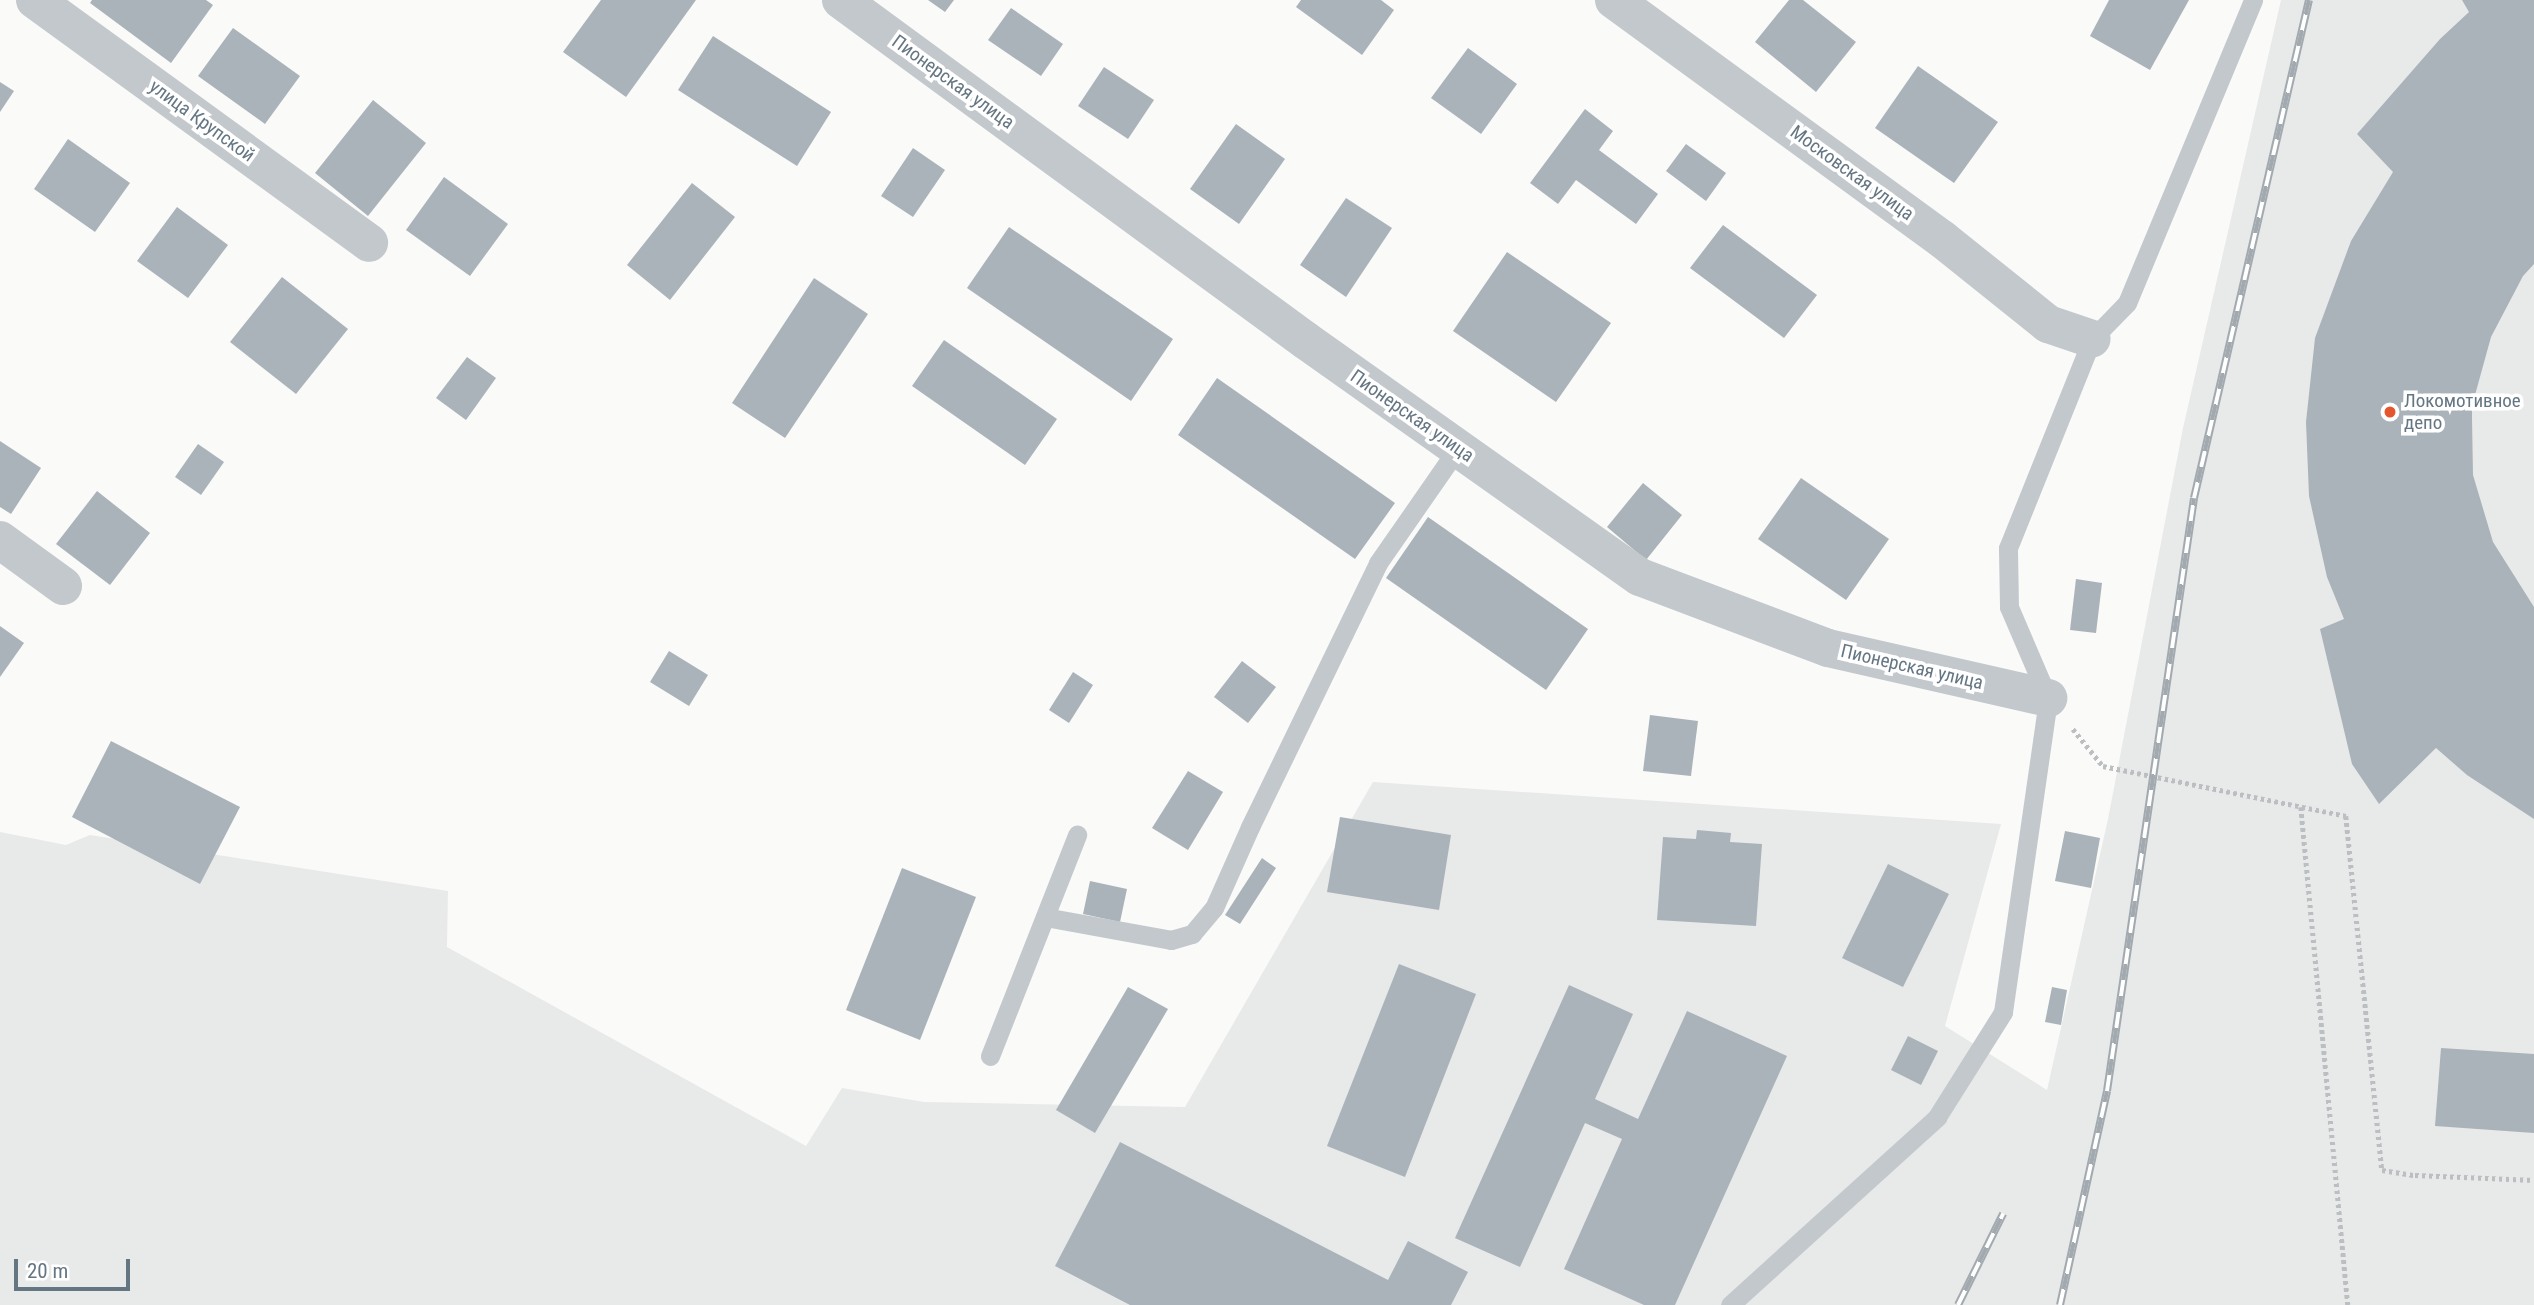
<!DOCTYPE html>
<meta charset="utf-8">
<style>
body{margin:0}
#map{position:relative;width:2534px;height:1305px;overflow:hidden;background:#fafaf8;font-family:"Roboto Condensed",sans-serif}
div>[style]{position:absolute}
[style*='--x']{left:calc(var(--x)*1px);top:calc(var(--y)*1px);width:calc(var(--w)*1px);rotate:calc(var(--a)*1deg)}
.built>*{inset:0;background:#e8e9e9}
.building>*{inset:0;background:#aab3b9}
.path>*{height:4.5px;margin-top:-2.25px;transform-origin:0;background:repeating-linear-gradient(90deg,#bbbfc2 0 3.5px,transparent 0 7px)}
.service>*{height:19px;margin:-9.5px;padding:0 9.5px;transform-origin:9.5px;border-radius:9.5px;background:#c3c8cc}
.minor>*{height:38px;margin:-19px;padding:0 19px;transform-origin:19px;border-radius:19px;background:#c3c8cc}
.rail>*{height:8px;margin-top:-4px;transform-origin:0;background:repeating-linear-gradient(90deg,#fff 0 16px,#a2aab0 0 32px);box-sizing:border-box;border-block:2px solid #a2aab0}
.dots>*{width:19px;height:19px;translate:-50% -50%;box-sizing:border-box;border:4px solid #fff;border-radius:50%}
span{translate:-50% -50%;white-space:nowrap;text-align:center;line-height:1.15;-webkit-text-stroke:7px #fff;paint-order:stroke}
.street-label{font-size:19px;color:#657683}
.poi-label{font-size:19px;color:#657683}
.left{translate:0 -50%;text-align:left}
.scale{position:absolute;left:14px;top:1259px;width:116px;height:32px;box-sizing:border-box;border:4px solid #657683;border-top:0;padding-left:9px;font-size:21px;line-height:24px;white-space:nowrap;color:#657683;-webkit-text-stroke:5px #fff;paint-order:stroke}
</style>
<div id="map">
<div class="built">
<i style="clip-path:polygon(2281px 0,2534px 0,2534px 1305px,0 1305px,0 832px,66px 845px,90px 835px,448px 891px,447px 947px,806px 1146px,842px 1088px,924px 1102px,1185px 1107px,1373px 782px,2001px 824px,1945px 1026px,2047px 1090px,2108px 819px,2183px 428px)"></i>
</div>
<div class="building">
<i style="clip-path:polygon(92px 0,206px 0,213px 5px,171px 63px,90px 3px)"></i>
<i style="clip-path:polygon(601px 0,696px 0,626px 97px,563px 52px)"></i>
<i style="clip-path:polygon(928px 0,954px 0,945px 12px)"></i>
<i style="clip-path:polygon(1301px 0,1381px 0,1394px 10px,1362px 55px,1296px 7px)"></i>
<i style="clip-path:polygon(1789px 0,1803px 0,1856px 42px,1816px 92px,1755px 42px)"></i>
<i style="clip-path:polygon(2109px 0,2189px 0,2150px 70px,2090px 36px)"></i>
<i style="clip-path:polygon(2462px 0,2534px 0,2534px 264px,2523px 276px,2491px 337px,2472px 406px,2472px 418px,2473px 475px,2493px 542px,2534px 607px,2534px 819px,2467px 775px,2436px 748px,2379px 804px,2352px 764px,2320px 629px,2344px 619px,2327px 577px,2309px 496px,2306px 422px,2315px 338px,2351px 241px,2393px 172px,2357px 134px,2440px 39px,2469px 12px)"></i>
<i style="clip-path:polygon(1011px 8px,1063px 44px,1041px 76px,988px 40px)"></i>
<i style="clip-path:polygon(233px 28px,300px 76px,265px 124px,198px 76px)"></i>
<i style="clip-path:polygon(713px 36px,831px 112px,797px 166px,678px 90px)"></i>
<i style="clip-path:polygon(1468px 48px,1517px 84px,1481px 134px,1431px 98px)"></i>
<i style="clip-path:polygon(1918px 66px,1998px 122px,1954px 183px,1875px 128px)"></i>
<i style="clip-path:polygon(1104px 67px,1154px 100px,1128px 139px,1078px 106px)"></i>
<i style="clip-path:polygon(0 82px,14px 91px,0 112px)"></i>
<i style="clip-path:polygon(373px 100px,426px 143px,368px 216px,315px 173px)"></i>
<i style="clip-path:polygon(1585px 109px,1613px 131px,1599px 150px,1658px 194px,1636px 224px,1576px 180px,1558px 204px,1530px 183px)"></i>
<i style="clip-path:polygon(1236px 124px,1285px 159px,1239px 224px,1190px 189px)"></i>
<i style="clip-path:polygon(68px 139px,130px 183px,95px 232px,34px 189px)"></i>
<i style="clip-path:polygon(1686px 144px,1726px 173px,1706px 201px,1666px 171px)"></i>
<i style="clip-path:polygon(913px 148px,945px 170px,913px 217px,881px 196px)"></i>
<i style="clip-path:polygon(444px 177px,508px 224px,470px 276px,406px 230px)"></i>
<i style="clip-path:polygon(692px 183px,735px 217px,670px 300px,627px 265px)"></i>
<i style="clip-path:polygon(1346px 198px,1392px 228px,1346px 297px,1300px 265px)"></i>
<i style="clip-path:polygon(177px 207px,228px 245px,188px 298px,137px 261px)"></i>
<i style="clip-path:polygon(1723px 225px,1817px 295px,1784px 338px,1690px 268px)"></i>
<i style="clip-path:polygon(1009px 227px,1173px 339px,1131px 401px,967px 288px)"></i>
<i style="clip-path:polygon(1507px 252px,1611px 323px,1556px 402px,1453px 331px)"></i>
<i style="clip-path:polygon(282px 277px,348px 329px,296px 394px,230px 342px)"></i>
<i style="clip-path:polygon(814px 278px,868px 314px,785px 438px,732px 403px)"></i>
<i style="clip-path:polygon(944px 340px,1057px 419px,1025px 465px,912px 386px)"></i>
<i style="clip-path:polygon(467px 357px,496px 378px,466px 420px,436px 398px)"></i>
<i style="clip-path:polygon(1217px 378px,1395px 503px,1355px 559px,1178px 435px)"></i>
<i style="clip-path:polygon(0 441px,41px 468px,11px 514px,0 507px)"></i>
<i style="clip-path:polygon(198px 444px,224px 462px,201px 495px,175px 477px)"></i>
<i style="clip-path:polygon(1801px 478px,1889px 539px,1846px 600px,1758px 539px)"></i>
<i style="clip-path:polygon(1643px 483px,1682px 515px,1646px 560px,1607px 527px)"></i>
<i style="clip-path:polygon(97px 491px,150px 533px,110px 585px,56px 544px)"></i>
<i style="clip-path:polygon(1428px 517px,1588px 629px,1546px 690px,1386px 578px)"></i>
<i style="clip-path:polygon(2076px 579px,2102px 583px,2096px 633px,2070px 630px)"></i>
<i style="clip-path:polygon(0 626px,24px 643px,0 677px)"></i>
<i style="clip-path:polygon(669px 651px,708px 675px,689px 706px,650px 682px)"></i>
<i style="clip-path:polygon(1242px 661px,1276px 687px,1248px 723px,1214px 697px)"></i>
<i style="clip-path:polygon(1073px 672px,1093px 685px,1069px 723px,1049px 710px)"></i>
<i style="clip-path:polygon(1650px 715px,1698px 721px,1691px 776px,1643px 771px)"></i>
<i style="clip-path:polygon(111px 741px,240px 807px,200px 884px,72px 817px)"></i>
<i style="clip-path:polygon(1188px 771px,1223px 792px,1188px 850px,1152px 828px)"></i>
<i style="clip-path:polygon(1340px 817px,1451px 835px,1439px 910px,1327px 892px)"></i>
<i style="clip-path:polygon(1697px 830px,1731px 833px,1730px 842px,1762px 844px,1756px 926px,1657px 920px,1663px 837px,1696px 839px)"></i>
<i style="clip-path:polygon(2065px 831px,2100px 838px,2091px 888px,2055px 881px)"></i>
<i style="clip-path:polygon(1262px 858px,1276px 868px,1240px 924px,1225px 915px)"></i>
<i style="clip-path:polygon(1888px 864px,1949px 894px,1903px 987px,1842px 958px)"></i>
<i style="clip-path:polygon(902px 868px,976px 897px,920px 1040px,846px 1010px)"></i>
<i style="clip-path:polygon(1090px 881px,1127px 889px,1120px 922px,1083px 914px)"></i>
<i style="clip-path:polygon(1399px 964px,1476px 994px,1405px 1177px,1327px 1146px)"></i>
<i style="clip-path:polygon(1569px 985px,1633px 1014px,1595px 1099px,1638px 1119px,1687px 1011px,1787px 1056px,1675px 1305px,1644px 1305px,1564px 1269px,1622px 1139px,1585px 1123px,1520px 1267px,1455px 1238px)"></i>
<i style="clip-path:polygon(1128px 987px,1168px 1009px,1095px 1133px,1056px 1110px)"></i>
<i style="clip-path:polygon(2052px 987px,2067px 990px,2061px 1025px,2045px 1022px)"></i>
<i style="clip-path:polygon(1908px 1036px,1938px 1051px,1921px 1085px,1891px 1070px)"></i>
<i style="clip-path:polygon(2441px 1048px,2534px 1054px,2534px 1133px,2435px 1126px)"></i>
<i style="clip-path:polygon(1120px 1142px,1388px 1280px,1408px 1241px,1468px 1272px,1451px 1305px,1130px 1305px,1055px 1266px)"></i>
</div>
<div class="path">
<i style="--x:2073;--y:729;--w:48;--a:51"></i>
<i style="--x:2103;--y:766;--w:248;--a:11.6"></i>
<i style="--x:2346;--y:816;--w:356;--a:84.2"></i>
<i style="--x:2382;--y:1170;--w:33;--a:9"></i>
<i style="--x:2415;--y:1175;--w:119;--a:2.4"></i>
<i style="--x:2301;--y:807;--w:500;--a:84.61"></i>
</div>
<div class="service">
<i style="--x:1045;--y:917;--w:128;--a:10.3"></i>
<i style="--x:1171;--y:940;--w:22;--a:-16"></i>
<i style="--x:1192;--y:934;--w:34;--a:-50"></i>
<i style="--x:1214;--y:908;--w:89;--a:-66"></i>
<i style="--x:1250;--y:827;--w:293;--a:-64.1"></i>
<i style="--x:1378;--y:563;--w:140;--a:-55.2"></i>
<i style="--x:990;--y:1056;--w:238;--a:-68.5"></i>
<i style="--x:1730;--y:1305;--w:280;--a:-42.2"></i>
<i style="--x:1937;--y:1117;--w:124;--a:-57.8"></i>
<i style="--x:2003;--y:1012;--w:317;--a:-81.8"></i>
<i style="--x:2048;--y:698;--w:99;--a:-113.2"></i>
<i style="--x:2009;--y:607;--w:59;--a:-91"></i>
<i style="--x:2008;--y:548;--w:225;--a:-68.1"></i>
<i style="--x:2092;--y:339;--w:50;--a:-45.8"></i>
<i style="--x:2127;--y:303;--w:328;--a:-67.4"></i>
</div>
<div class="minor">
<i style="--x:35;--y:0;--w:413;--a:36"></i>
<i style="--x:841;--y:0;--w:575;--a:36.23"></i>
<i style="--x:1305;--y:340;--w:410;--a:35.3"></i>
<i style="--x:1640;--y:577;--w:201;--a:20.7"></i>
<i style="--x:1828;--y:648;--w:226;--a:12.8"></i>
<i style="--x:1614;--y:0;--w:406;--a:36.1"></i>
<i style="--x:1942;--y:239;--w:136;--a:38.7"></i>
<i style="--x:2048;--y:324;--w:46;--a:18.8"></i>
<i style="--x:0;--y:540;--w:78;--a:36.1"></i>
</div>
<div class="rail">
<i style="--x:1958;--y:1305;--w:102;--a:-63.7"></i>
<i style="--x:2060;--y:1305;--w:219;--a:-77.6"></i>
<i style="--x:2107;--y:1091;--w:599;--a:-81.65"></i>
<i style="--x:2194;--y:498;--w:511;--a:-77"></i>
</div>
<div class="dots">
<i style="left:2390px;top:412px;background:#e4572e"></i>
</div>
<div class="street-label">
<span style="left:953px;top:82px;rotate:36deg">Пионерская улица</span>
<span style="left:202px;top:121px;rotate:36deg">улица Крупской</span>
<span style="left:1852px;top:173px;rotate:36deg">Московская улица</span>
<span style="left:1412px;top:416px;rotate:35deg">Пионерская улица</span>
<span style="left:1912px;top:667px;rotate:13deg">Пионерская улица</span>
</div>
<div class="poi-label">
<span class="left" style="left:2404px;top:412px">Локомотивное<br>депо</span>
</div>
<div class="scale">20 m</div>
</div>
